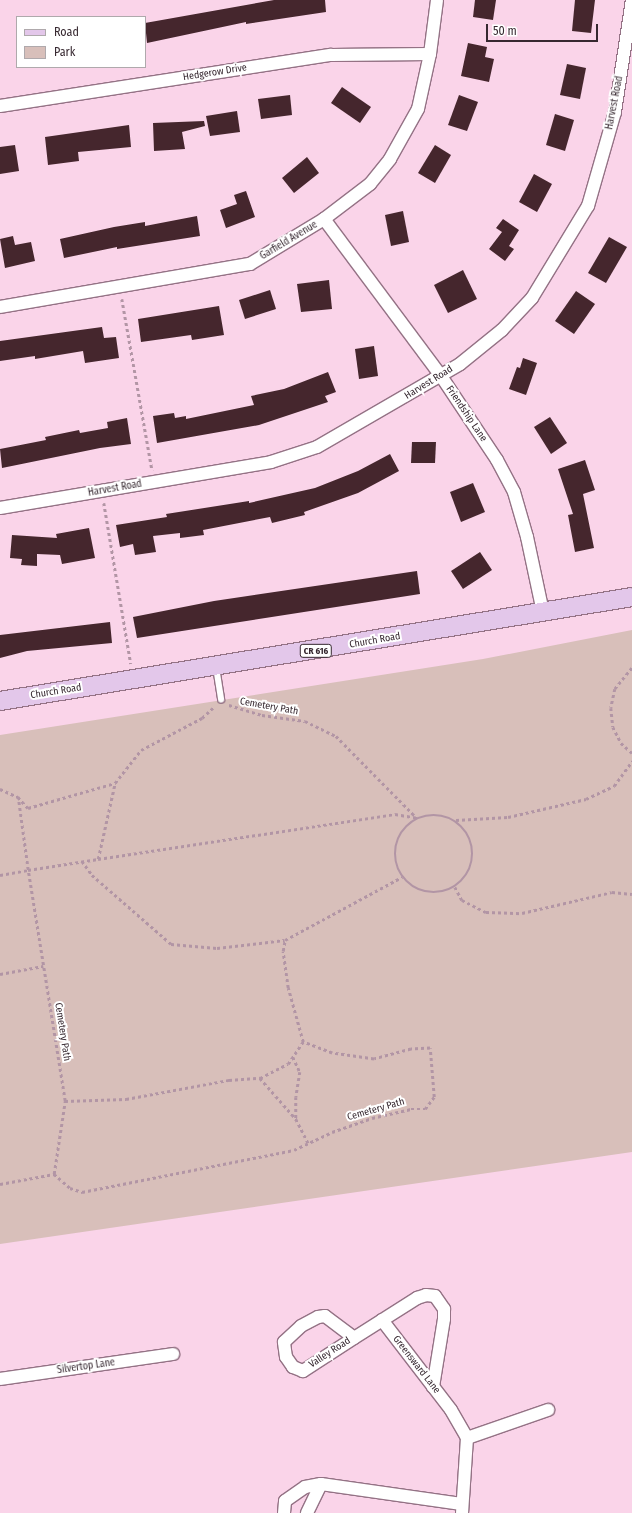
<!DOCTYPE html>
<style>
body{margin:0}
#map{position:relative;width:632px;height:1513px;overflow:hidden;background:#fad4e9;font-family:"Fira Sans Condensed",sans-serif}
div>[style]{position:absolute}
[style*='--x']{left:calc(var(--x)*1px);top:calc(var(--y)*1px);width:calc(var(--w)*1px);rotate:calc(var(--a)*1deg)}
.green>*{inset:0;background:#d8bfba}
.building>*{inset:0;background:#45262d}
.path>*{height:2.5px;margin-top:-1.25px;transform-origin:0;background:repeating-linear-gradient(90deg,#b295a5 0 3px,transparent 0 6px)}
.path>.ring{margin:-1.25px;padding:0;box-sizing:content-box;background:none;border:2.5px solid #b295a5;border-radius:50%}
.roads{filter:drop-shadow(1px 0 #947285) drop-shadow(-1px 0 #947285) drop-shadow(0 1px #947285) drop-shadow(0 -1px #947285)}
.service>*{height:6px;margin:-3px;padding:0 3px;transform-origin:3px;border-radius:3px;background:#fff}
.minor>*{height:12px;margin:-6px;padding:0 6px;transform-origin:6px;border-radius:6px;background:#fff}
.primary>*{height:18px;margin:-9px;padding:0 9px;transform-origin:9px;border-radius:9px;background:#e3c7ea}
span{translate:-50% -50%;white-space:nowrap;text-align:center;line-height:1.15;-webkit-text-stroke:4px #fff;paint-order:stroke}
.shield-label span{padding:1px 3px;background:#fff;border:1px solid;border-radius:3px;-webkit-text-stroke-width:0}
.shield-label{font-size:9px;color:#362830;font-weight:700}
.street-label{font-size:10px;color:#362830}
.legend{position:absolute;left:16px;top:16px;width:130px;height:52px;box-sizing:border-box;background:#fff;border:1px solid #afa9ac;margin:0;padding:5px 7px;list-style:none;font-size:12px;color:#362830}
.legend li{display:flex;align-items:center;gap:8px;height:20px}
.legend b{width:20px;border:1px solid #afa9ac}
.scale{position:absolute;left:486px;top:24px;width:112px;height:18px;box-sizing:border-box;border:2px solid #362830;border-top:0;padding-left:5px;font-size:12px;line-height:14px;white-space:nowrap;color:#362830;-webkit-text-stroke:3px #fff;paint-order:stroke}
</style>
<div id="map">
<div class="green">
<i style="clip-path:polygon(632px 630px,632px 1152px,0 1244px,0 735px,483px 659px)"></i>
</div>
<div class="building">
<i style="clip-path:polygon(274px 0,325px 0,326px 12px,246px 24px,246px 22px,147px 43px,145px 23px)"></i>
<i style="clip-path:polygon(475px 0,496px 0,493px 20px,473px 17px)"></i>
<i style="clip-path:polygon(575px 0,595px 0,591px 33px,572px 31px)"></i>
<i style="clip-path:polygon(468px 43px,487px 47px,485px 57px,494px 59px,489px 82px,461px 76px)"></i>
<i style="clip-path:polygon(567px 64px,586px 68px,580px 99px,560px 95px)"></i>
<i style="clip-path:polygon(342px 87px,371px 107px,360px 123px,331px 103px)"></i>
<i style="clip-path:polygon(290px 95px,292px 115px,261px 119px,258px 99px)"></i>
<i style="clip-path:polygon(459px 95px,478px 102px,467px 131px,448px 125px)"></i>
<i style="clip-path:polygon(237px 111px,240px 132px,210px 136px,206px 116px)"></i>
<i style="clip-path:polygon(555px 114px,574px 120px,565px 151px,546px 145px)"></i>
<i style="clip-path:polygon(204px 121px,205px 126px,182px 132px,185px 149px,154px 151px,153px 123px)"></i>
<i style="clip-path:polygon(129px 125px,131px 147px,78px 152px,79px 161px,48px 165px,45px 137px)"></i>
<i style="clip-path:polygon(15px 145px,19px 171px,0 174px,0 147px)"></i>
<i style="clip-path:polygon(435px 145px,451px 155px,435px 183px,418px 173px)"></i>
<i style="clip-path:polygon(307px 157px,319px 173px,294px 193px,282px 178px)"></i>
<i style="clip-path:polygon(534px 174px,552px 184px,537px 212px,519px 202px)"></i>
<i style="clip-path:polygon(246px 191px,255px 217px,226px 228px,220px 210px,237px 204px,234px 195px)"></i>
<i style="clip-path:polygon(403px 211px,409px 242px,391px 246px,385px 215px)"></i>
<i style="clip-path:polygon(197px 216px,200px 236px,117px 249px,117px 247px,64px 258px,60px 239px,114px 227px,145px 222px,145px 226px)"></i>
<i style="clip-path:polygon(503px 219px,519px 230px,509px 246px,514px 249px,505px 261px,489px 249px,502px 232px,496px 228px)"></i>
<i style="clip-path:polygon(13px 236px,15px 245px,31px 242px,35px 261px,5px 268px,0 239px)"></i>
<i style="clip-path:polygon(609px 237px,627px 247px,606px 283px,588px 273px)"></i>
<i style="clip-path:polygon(463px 270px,477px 299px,448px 313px,434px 285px)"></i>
<i style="clip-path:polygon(329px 280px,332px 309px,301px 312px,297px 284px)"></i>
<i style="clip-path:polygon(270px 290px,276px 309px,245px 319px,239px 300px)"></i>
<i style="clip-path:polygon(576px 291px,595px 304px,574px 334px,555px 321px)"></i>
<i style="clip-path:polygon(219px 306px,224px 335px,192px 340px,191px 335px,141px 342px,138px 319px)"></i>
<i style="clip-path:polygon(102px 327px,104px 338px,116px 337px,119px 358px,85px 363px,83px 351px,35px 359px,35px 356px,0 361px,0 341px)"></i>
<i style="clip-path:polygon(374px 346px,378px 376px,359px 379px,355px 349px)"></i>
<i style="clip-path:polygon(523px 358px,537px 363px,526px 395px,509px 389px,517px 367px,520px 368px)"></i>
<i style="clip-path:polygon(328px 372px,336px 392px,325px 396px,328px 402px,259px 425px,157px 443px,153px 416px,174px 413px,175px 418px,186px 416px,186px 419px,254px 405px,251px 396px,284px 389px)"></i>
<i style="clip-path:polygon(550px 417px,567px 443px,551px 454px,534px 427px)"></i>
<i style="clip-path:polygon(127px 418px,131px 444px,100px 448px,2px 468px,0 449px,46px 440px,45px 437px,79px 430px,80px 433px,108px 428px,107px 422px)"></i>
<i style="clip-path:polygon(412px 442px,436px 442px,435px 463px,411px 463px)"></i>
<i style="clip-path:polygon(390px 454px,399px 471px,358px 493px,304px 512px,305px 515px,272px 523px,270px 517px,203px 530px,204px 535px,180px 538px,180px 533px,153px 536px,156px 552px,135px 555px,133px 544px,120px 547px,116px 525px,167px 517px,166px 514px,249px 501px,249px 503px,315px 488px,358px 471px)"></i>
<i style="clip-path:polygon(585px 460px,595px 490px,583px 494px,594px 548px,575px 552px,568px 515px,573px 514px,558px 469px)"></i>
<i style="clip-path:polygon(473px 483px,485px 512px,461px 522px,450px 492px)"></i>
<i style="clip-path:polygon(89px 528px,95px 558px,62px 564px,60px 555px,37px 554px,37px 566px,21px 565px,22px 559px,10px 558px,12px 535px,57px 538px,56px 534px)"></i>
<i style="clip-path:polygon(480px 552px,492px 570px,463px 589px,451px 571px)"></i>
<i style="clip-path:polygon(417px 571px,420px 594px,137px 638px,133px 617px,214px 601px)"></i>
<i style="clip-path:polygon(110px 622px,112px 643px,27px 651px,0 658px,0 635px)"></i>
</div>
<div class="path">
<i style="--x:122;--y:299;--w:174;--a:80"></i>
<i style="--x:104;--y:503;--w:163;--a:80.5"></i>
<i style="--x:632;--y:668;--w:27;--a:129"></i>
<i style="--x:615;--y:689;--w:19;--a:102"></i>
<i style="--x:611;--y:708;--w:19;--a:84"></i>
<i style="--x:613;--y:727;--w:18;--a:63"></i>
<i style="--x:621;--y:743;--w:15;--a:42"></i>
<i style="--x:229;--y:705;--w:34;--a:17"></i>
<i style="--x:262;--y:715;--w:43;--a:7.9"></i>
<i style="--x:305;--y:721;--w:34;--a:26"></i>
<i style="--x:336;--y:736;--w:115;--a:45.4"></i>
<i style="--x:0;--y:789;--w:20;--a:24"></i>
<i style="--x:18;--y:797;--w:15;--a:48"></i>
<i style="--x:28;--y:808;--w:91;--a:-16"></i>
<i style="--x:115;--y:783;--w:42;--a:-51.8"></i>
<i style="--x:141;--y:750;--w:69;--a:-27.7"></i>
<i style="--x:202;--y:718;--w:16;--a:-43"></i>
<i class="ring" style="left:395px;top:815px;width:75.5px;height:75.5px"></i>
<i style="--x:456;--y:820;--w:52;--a:-3.3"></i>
<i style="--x:508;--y:817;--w:80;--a:-13"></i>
<i style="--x:586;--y:799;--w:31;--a:-25"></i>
<i style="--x:614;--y:786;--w:31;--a:-54"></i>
<i style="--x:98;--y:859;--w:300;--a:-8.6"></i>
<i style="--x:395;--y:814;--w:22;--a:10"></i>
<i style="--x:82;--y:861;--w:17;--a:54"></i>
<i style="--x:92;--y:875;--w:105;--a:41.1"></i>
<i style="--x:171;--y:944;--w:46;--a:5"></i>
<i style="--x:217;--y:948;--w:68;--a:-6.7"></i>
<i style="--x:0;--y:875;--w:28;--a:-10"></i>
<i style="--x:28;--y:870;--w:74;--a:-97.8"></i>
<i style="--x:455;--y:887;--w:15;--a:62"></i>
<i style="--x:462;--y:900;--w:27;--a:27"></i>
<i style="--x:486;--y:912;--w:36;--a:2"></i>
<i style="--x:522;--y:913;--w:92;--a:-13.1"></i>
<i style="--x:612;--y:892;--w:20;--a:6"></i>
<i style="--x:0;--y:974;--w:44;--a:-10.5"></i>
<i style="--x:293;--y:1057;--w:17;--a:65"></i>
<i style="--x:300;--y:1072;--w:25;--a:99"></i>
<i style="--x:296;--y:1097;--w:22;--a:90"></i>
<i style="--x:296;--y:1119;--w:27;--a:63"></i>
<i style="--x:260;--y:1078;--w:55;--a:48.7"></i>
<i style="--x:65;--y:1101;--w:234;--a:-99.1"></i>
<i style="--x:28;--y:870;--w:71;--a:-8.9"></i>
<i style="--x:98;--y:859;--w:78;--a:-77.4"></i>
<i style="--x:54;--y:1174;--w:74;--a:-81.4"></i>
<i style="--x:65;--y:1101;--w:61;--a:-1.9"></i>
<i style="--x:126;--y:1099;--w:105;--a:-10.5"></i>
<i style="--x:229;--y:1080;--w:31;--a:-4"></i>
<i style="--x:260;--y:1078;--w:31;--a:-27"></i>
<i style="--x:288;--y:1064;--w:27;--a:-56"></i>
<i style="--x:0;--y:1184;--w:55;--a:-10.5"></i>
<i style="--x:54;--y:1174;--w:21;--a:41"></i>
<i style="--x:70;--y:1188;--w:13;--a:18"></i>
<i style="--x:82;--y:1192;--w:216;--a:-11.2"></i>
<i style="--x:294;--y:1150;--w:42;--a:-25.3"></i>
<i style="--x:332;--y:1132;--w:42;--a:-19.3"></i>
<i style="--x:372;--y:1118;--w:40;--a:-13"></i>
<i style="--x:411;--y:1109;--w:14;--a:0"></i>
<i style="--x:425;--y:1109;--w:15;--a:-53"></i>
<i style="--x:434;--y:1097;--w:49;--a:-94.7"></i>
<i style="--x:430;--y:1048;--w:19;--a:177"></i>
<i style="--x:411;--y:1049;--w:38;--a:165"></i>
<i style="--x:374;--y:1059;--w:42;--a:-171.9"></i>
<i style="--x:332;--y:1053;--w:31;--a:-159"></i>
<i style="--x:303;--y:1042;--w:56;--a:-105.5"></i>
<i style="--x:288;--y:988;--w:37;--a:-98"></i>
<i style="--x:283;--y:951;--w:11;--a:-80"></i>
<i style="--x:285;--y:940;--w:133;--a:-28.3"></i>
</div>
<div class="roads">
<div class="service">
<i style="--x:216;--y:667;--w:33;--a:81"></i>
</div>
<div class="minor">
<i style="--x:0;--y:106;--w:335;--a:-8.8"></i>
<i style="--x:331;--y:55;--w:99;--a:-0.6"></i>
<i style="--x:324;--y:219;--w:196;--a:53.3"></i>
<i style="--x:441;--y:376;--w:101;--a:56.3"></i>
<i style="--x:497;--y:460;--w:36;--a:62"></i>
<i style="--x:514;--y:492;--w:47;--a:73.9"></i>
<i style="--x:527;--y:537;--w:77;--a:78"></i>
<i style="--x:0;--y:307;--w:254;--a:-9.8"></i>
<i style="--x:250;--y:264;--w:87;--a:-31.3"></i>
<i style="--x:324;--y:219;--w:58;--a:-37.3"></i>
<i style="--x:370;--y:184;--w:32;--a:-51"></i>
<i style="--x:390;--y:159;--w:57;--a:-60.8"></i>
<i style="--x:418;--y:109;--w:56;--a:-77.7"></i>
<i style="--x:430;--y:54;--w:54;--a:-82.6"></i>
<i style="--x:0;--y:508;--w:275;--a:-9.6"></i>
<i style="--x:271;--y:462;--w:48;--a:-18.1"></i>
<i style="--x:317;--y:447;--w:165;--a:-30.1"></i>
<i style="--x:460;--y:364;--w:54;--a:-39"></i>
<i style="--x:502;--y:330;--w:44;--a:-46.8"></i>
<i style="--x:532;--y:298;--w:108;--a:-58.7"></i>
<i style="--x:588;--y:206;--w:98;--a:-74"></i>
<i style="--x:615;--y:112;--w:113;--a:-81.4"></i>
<i style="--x:325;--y:1316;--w:36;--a:37"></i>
<i style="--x:354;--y:1338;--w:61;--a:147.1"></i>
<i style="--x:303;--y:1371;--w:11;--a:-158"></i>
<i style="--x:293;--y:1367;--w:12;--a:-125"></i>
<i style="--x:286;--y:1357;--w:15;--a:-98"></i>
<i style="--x:284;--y:1342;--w:23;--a:-43"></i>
<i style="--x:301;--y:1326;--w:19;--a:-28"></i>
<i style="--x:318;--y:1317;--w:7;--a:-8"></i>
<i style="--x:382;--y:1320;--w:113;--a:52.5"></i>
<i style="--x:451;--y:1410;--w:32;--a:60"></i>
<i style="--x:467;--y:1438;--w:75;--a:93.8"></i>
<i style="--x:354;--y:1338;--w:75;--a:-32.4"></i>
<i style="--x:417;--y:1298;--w:9;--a:-18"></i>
<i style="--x:426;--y:1295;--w:9;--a:6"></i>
<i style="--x:435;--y:1296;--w:16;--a:55"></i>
<i style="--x:444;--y:1309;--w:10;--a:90"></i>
<i style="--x:444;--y:1319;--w:69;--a:99.2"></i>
<i style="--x:0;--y:1379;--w:175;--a:-8.2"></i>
<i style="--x:467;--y:1438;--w:86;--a:-19.1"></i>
<i style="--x:321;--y:1484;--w:142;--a:8.1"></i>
<i style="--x:284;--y:1513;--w:12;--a:-85"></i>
<i style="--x:285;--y:1501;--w:24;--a:-35"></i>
<i style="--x:305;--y:1487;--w:16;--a:-11"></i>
<i style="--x:321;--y:1484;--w:32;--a:116"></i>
</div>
<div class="primary">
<i style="--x:0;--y:701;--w:640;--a:-9.34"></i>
</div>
</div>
<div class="shield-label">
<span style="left:316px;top:651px">CR 616</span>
</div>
<div class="street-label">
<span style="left:215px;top:73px;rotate:-9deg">Hedgerow Drive</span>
<span style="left:615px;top:103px;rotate:-79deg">Harvest Road</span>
<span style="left:289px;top:241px;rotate:-31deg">Garfield Avenue</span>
<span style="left:429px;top:383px;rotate:-32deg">Harvest Road</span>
<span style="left:466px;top:414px;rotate:56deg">Friendship Lane</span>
<span style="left:115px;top:489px;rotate:-10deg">Harvest Road</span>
<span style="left:375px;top:641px;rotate:-10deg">Church Road</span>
<span style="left:56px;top:692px;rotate:-9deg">Church Road</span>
<span style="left:269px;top:707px;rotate:10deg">Cemetery Path</span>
<span style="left:62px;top:1032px;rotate:81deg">Cemetery Path</span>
<span style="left:376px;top:1110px;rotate:-16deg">Cemetery Path</span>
<span style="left:330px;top:1353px;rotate:-33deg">Valley Road</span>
<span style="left:416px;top:1365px;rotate:52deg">Greensward Lane</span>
<span style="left:86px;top:1367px;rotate:-8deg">Silvertop Lane</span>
</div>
<ul class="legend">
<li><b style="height:5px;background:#e3c7ea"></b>Road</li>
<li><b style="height:11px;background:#d8bfba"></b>Park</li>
</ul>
<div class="scale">50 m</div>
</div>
